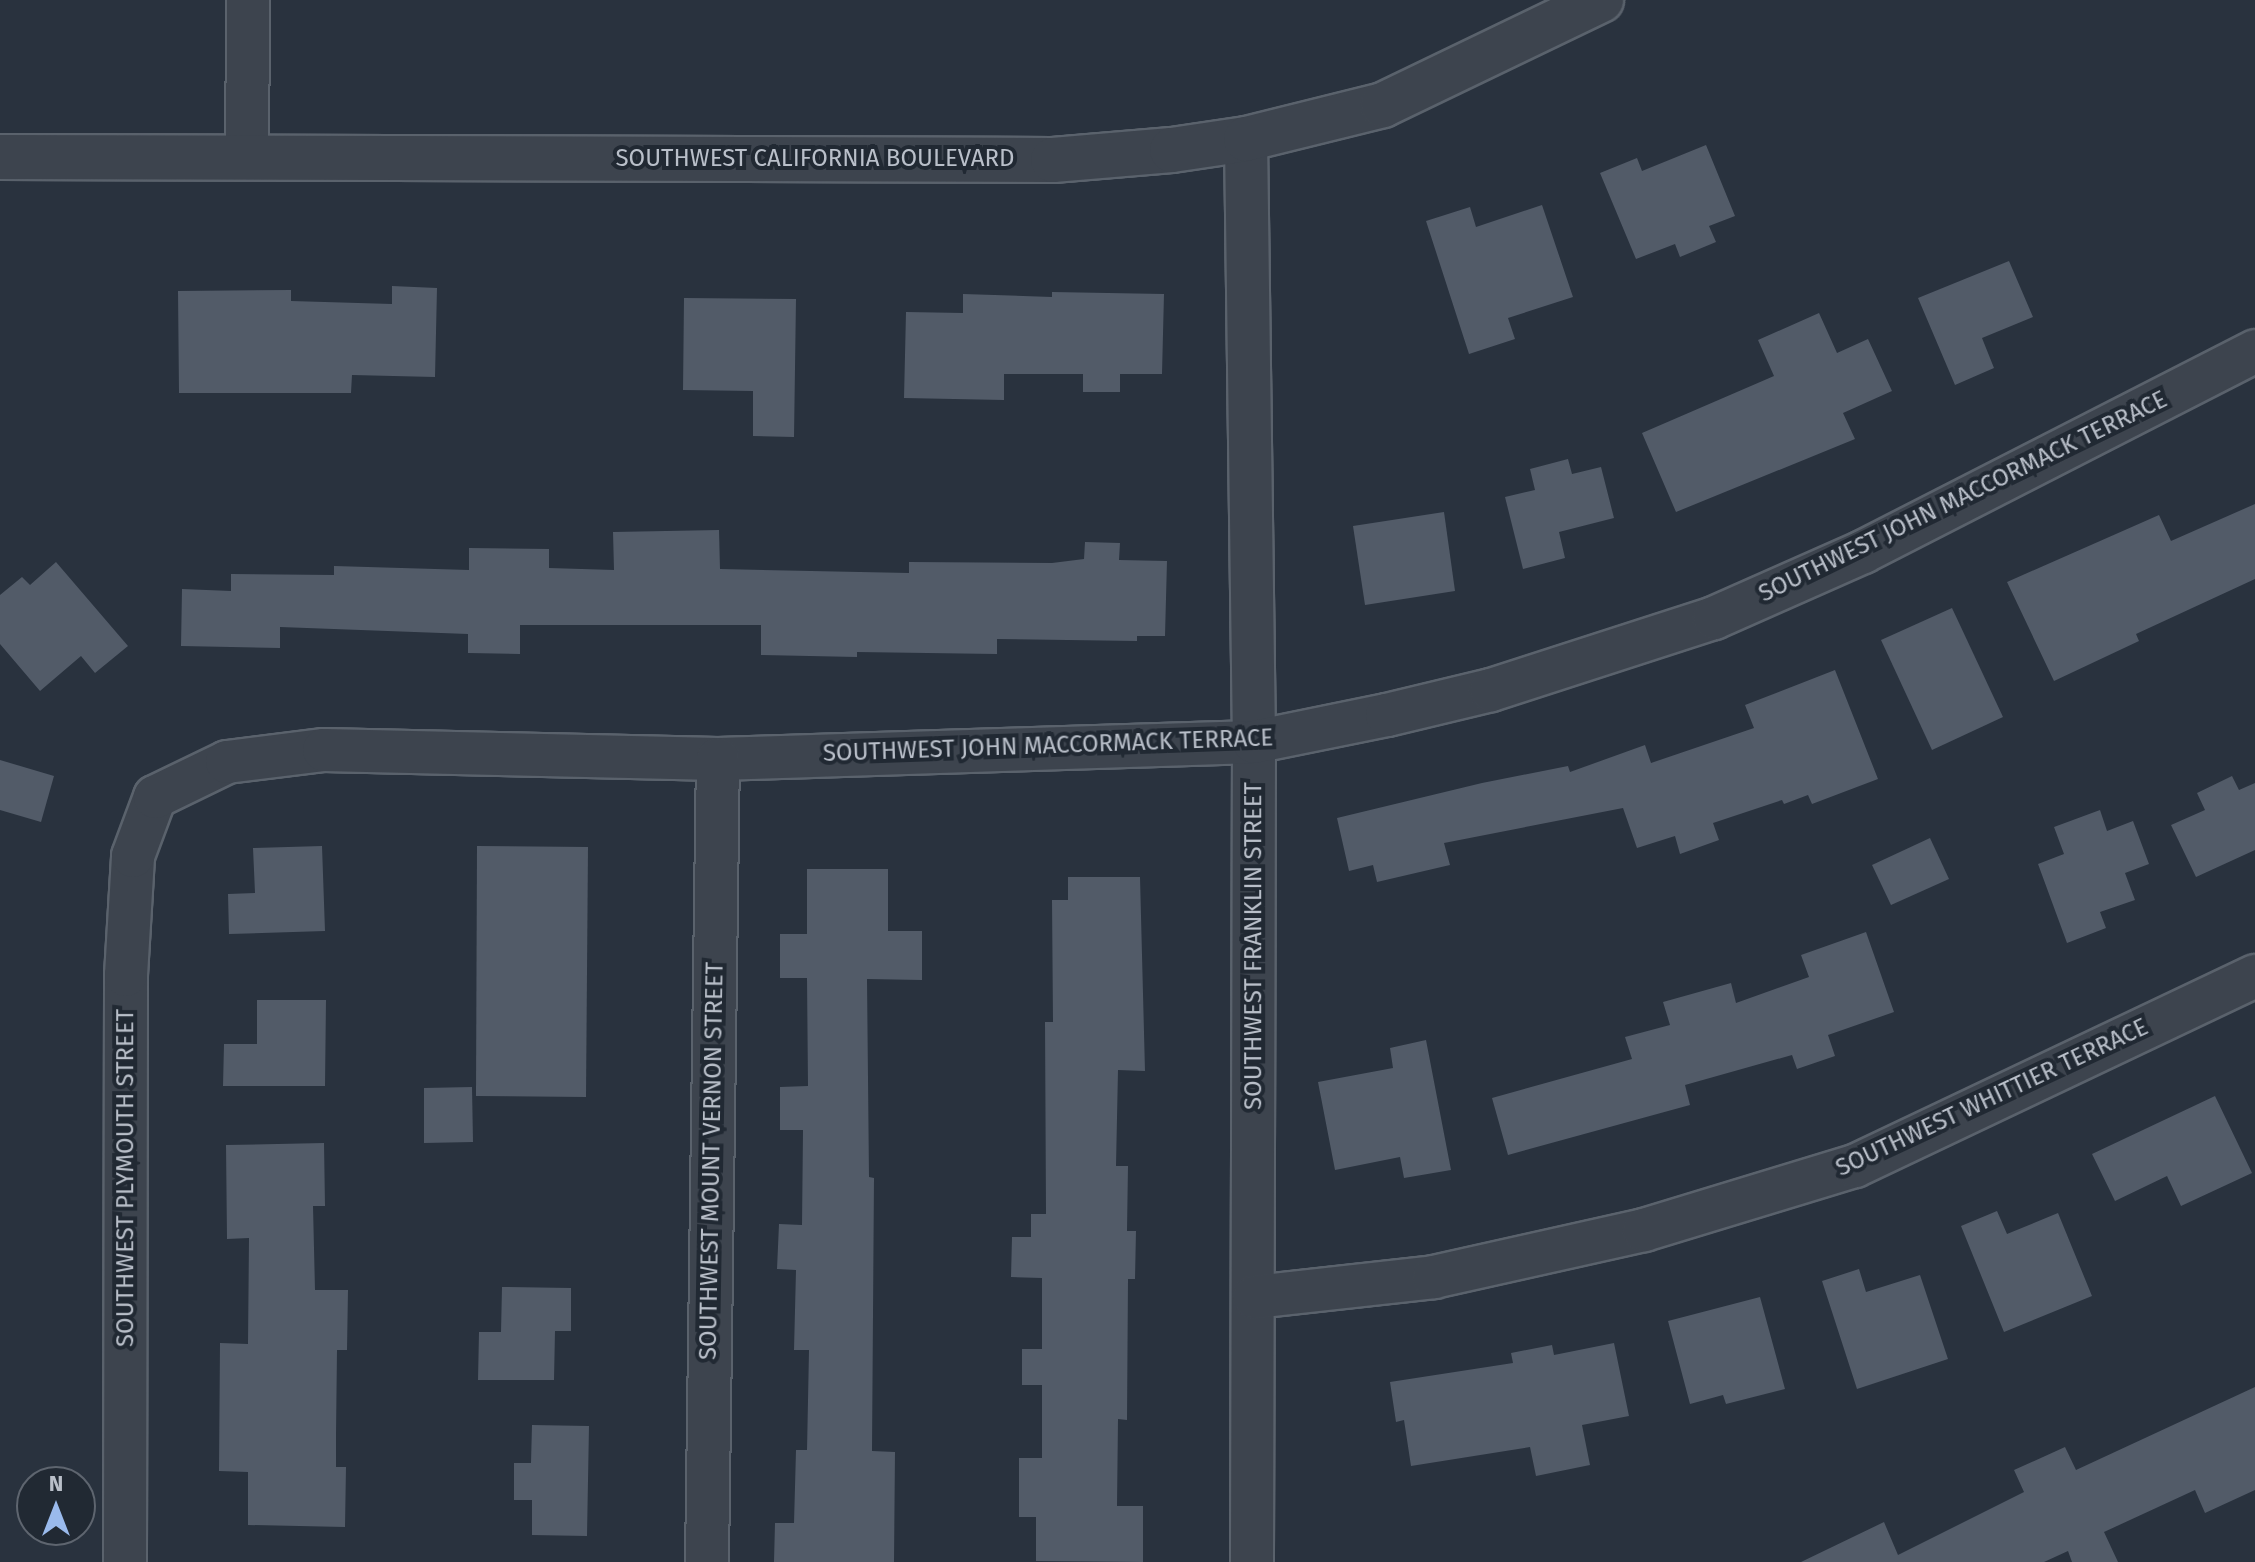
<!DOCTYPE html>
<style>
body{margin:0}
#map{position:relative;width:2255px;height:1562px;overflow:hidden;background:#29323e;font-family:"Fira Sans",sans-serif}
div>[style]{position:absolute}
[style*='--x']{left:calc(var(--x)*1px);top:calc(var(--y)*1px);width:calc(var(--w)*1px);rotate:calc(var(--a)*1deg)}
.building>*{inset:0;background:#525b68}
.roads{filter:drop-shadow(2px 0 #5a626c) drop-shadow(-2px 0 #5a626c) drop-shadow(0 2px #5a626c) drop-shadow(0 -2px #5a626c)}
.minor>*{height:42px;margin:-21px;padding:0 21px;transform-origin:21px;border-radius:21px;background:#3d444e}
.tertiary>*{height:44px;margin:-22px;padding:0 22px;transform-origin:22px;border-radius:22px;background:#3d444e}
span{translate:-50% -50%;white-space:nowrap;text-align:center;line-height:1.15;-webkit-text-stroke:8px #212933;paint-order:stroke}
.street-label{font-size:24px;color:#b9bfc9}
.north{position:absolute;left:16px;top:1466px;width:80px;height:80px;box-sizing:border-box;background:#212933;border:2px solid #5e656f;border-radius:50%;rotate:0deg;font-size:22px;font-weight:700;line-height:32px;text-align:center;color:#b9bfc9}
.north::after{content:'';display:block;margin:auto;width:28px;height:36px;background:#9abaec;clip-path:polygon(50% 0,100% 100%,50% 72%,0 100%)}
</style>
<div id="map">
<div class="building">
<i style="clip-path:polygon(1706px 145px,1735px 216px,1709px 226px,1716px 242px,1680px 257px,1675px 244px,1636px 259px,1600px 173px,1637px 158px,1642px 171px)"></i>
<i style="clip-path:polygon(1542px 205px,1573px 297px,1508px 318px,1515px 339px,1469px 354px,1426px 221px,1470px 207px,1476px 227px)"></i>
<i style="clip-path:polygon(2009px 261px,2033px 317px,1982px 338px,1994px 368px,1955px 385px,1918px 298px)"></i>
<i style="clip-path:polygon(392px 286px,437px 288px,435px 377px,352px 375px,351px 393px,179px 393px,178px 291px,291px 290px,291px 301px,392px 304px)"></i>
<i style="clip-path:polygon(1052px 292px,1164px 294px,1162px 374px,1120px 374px,1120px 392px,1083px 392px,1083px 374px,1004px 374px,1004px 400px,904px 398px,906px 312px,963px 313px,963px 294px,1052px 297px)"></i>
<i style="clip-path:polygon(684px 298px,796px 299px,794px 437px,753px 436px,753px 391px,683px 390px)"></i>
<i style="clip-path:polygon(1819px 313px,1837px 353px,1868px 339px,1892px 391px,1843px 413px,1855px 439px,1676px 512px,1642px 433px,1774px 376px,1758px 340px)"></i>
<i style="clip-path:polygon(1568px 459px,1572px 474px,1601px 467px,1614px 518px,1559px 532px,1565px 558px,1523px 569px,1505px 497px,1535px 490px,1530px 469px)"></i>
<i style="clip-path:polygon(2255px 504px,2255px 579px,2136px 634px,2139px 641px,2054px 681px,2007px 582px,2159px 515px,2171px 541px)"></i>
<i style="clip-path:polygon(1444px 512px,1455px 591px,1365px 605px,1353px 526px)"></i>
<i style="clip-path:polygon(719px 530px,720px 569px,909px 573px,909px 562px,1052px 563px,1084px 559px,1085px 542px,1120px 543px,1119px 560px,1167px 561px,1165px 636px,1137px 636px,1137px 641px,997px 639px,997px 654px,857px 652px,857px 657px,761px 655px,761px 625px,520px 625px,520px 654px,468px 653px,468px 634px,280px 627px,280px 648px,181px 646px,182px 589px,231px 591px,231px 574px,334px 575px,334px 566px,469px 570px,469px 548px,549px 549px,549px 568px,614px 570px,613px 532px)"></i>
<i style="clip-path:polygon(56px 562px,128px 646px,95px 673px,81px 656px,40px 691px,0 644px,0 595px,22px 577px,30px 585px)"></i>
<i style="clip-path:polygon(1952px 608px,2003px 717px,1932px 750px,1881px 640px)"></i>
<i style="clip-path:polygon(1835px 670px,1878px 779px,1812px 804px,1808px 795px,1784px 804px,1782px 800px,1713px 823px,1719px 840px,1680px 854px,1675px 836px,1637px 848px,1623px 808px,1444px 843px,1450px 865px,1377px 882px,1373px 865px,1349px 871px,1337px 818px,1482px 783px,1568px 766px,1570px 772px,1645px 745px,1651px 763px,1754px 728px,1745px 705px)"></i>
<i style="clip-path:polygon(0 760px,54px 776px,41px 822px,0 810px)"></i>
<i style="clip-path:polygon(2232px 776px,2239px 790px,2255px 783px,2255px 850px,2196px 877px,2171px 825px,2205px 810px,2197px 793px)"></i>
<i style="clip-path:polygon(2100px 810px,2107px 831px,2133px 821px,2149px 864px,2125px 873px,2135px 900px,2100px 912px,2106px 928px,2067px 943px,2038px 864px,2064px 854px,2054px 827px)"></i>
<i style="clip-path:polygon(1930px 838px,1949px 879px,1891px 905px,1872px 865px)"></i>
<i style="clip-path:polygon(322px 846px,325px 931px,229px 934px,228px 894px,255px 893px,253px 848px)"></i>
<i style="clip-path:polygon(477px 846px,588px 847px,586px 1097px,476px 1096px)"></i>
<i style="clip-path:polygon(807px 869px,888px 869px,888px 931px,922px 931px,922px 980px,867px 979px,869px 1177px,874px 1178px,872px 1451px,895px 1452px,894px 1562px,774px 1562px,775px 1523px,794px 1523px,796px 1450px,807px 1450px,809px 1350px,794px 1350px,796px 1270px,777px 1269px,779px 1224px,802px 1225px,803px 1130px,780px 1130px,780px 1087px,808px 1086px,807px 978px,780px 978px,780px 934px,807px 934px)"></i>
<i style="clip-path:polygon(1068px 877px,1140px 877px,1145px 1071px,1118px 1070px,1116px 1166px,1128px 1166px,1127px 1231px,1136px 1231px,1135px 1279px,1128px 1279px,1127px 1420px,1118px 1419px,1117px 1506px,1143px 1506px,1143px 1562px,1036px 1561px,1036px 1517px,1019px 1517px,1019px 1458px,1042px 1458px,1042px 1385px,1022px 1385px,1022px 1349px,1042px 1349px,1042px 1278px,1011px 1277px,1012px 1237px,1031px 1237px,1031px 1214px,1046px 1214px,1045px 1022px,1053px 1022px,1052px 900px,1068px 900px)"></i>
<i style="clip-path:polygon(1866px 932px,1894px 1012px,1828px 1035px,1835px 1056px,1797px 1069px,1792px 1055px,1685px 1085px,1690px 1105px,1508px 1155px,1492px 1098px,1632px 1059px,1625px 1037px,1670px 1025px,1663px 1002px,1731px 983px,1736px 1003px,1809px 977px,1801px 955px)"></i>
<i style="clip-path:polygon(257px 1000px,326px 1000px,325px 1086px,223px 1086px,224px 1044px,257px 1044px)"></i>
<i style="clip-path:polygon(1426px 1040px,1451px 1170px,1404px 1178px,1400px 1157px,1335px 1170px,1318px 1082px,1393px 1068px,1390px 1048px)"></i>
<i style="clip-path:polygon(472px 1087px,473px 1142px,424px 1143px,424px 1088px)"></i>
<i style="clip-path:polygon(2215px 1096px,2252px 1173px,2181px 1206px,2167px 1176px,2115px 1201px,2092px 1154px)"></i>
<i style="clip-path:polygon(324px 1143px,325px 1206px,313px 1206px,315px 1290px,348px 1290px,347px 1350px,337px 1350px,336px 1435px,336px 1467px,346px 1467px,345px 1527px,248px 1525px,248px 1472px,219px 1471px,220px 1343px,248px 1344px,249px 1238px,227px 1239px,226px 1145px)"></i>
<i style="clip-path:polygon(1997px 1211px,2007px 1234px,2058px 1213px,2092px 1296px,2004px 1332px,1961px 1226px)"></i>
<i style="clip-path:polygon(1859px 1269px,1866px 1292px,1920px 1275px,1948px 1359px,1857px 1389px,1822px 1281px)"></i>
<i style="clip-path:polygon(502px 1287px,571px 1288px,571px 1331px,555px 1331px,554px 1380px,478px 1380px,479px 1332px,501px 1332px)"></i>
<i style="clip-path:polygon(1760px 1297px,1785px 1389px,1726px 1404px,1723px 1395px,1690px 1404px,1668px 1321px)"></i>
<i style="clip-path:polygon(1614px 1343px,1629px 1416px,1582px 1425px,1590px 1465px,1536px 1476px,1530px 1447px,1411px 1466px,1404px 1420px,1396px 1422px,1390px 1382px,1513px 1363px,1511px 1353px,1552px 1345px,1554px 1355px)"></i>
<i style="clip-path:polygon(2255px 1387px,2255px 1490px,2205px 1513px,2195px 1490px,2104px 1532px,2118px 1562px,2072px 1562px,2068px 1551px,2044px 1562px,1801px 1562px,1884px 1522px,1898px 1555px,2024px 1492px,2014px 1470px,2065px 1447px,2076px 1470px)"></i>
<i style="clip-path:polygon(532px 1425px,589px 1426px,587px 1536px,532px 1535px,532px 1500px,514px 1500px,514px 1463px,531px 1463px)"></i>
</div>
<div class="roads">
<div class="minor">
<i style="--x:1246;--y:139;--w:603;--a:89.24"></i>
<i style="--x:1254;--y:742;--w:820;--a:90.14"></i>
<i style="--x:247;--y:158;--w:158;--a:-89.6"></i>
<i style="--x:1254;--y:1297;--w:181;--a:-6.3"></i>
<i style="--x:1434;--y:1277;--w:215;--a:-12.6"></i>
<i style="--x:1644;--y:1230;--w:220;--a:-16.9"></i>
<i style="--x:1855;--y:1166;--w:443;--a:-25.4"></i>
<i style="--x:125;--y:1562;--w:587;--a:-89.9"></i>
<i style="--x:126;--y:975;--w:119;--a:-86.6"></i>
<i style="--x:133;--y:856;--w:63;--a:-69.6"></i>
<i style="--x:155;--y:797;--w:80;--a:-25.9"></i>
<i style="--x:227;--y:762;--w:98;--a:-7.1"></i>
<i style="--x:324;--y:750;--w:394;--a:1.3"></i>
<i style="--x:718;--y:759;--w:536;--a:-1.82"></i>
<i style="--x:1254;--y:742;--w:136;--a:-11.5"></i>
<i style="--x:1387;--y:715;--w:107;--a:-13.5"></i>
<i style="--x:1491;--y:690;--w:234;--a:-17.9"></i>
<i style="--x:1714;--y:618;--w:163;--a:-23.9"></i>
<i style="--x:1863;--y:552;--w:441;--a:-27.1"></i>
<i style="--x:707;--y:1562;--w:803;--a:-89.22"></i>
</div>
<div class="tertiary">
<i style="--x:0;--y:157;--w:1053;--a:0.16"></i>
<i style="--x:1053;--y:160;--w:119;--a:-4.8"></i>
<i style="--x:1172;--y:150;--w:75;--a:-8.5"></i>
<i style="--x:1246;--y:139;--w:141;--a:-13.9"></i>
<i style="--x:1383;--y:105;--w:242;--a:-25.7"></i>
</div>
</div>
<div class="street-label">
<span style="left:815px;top:159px">SOUTHWEST CALIFORNIA BOULEVARD</span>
<span style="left:1963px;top:497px;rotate:-26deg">SOUTHWEST JOHN MACCORMACK TERRACE</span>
<span style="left:1048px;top:746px;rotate:-2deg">SOUTHWEST JOHN MACCORMACK TERRACE</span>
<span style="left:1254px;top:946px;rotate:-90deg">SOUTHWEST FRANKLIN STREET</span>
<span style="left:1992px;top:1098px;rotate:-25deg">SOUTHWEST WHITTIER TERRACE</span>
<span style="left:712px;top:1161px;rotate:-89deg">SOUTHWEST MOUNT VERNON STREET</span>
<span style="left:126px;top:1178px;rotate:-90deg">SOUTHWEST PLYMOUTH STREET</span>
</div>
<div class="north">N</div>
</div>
